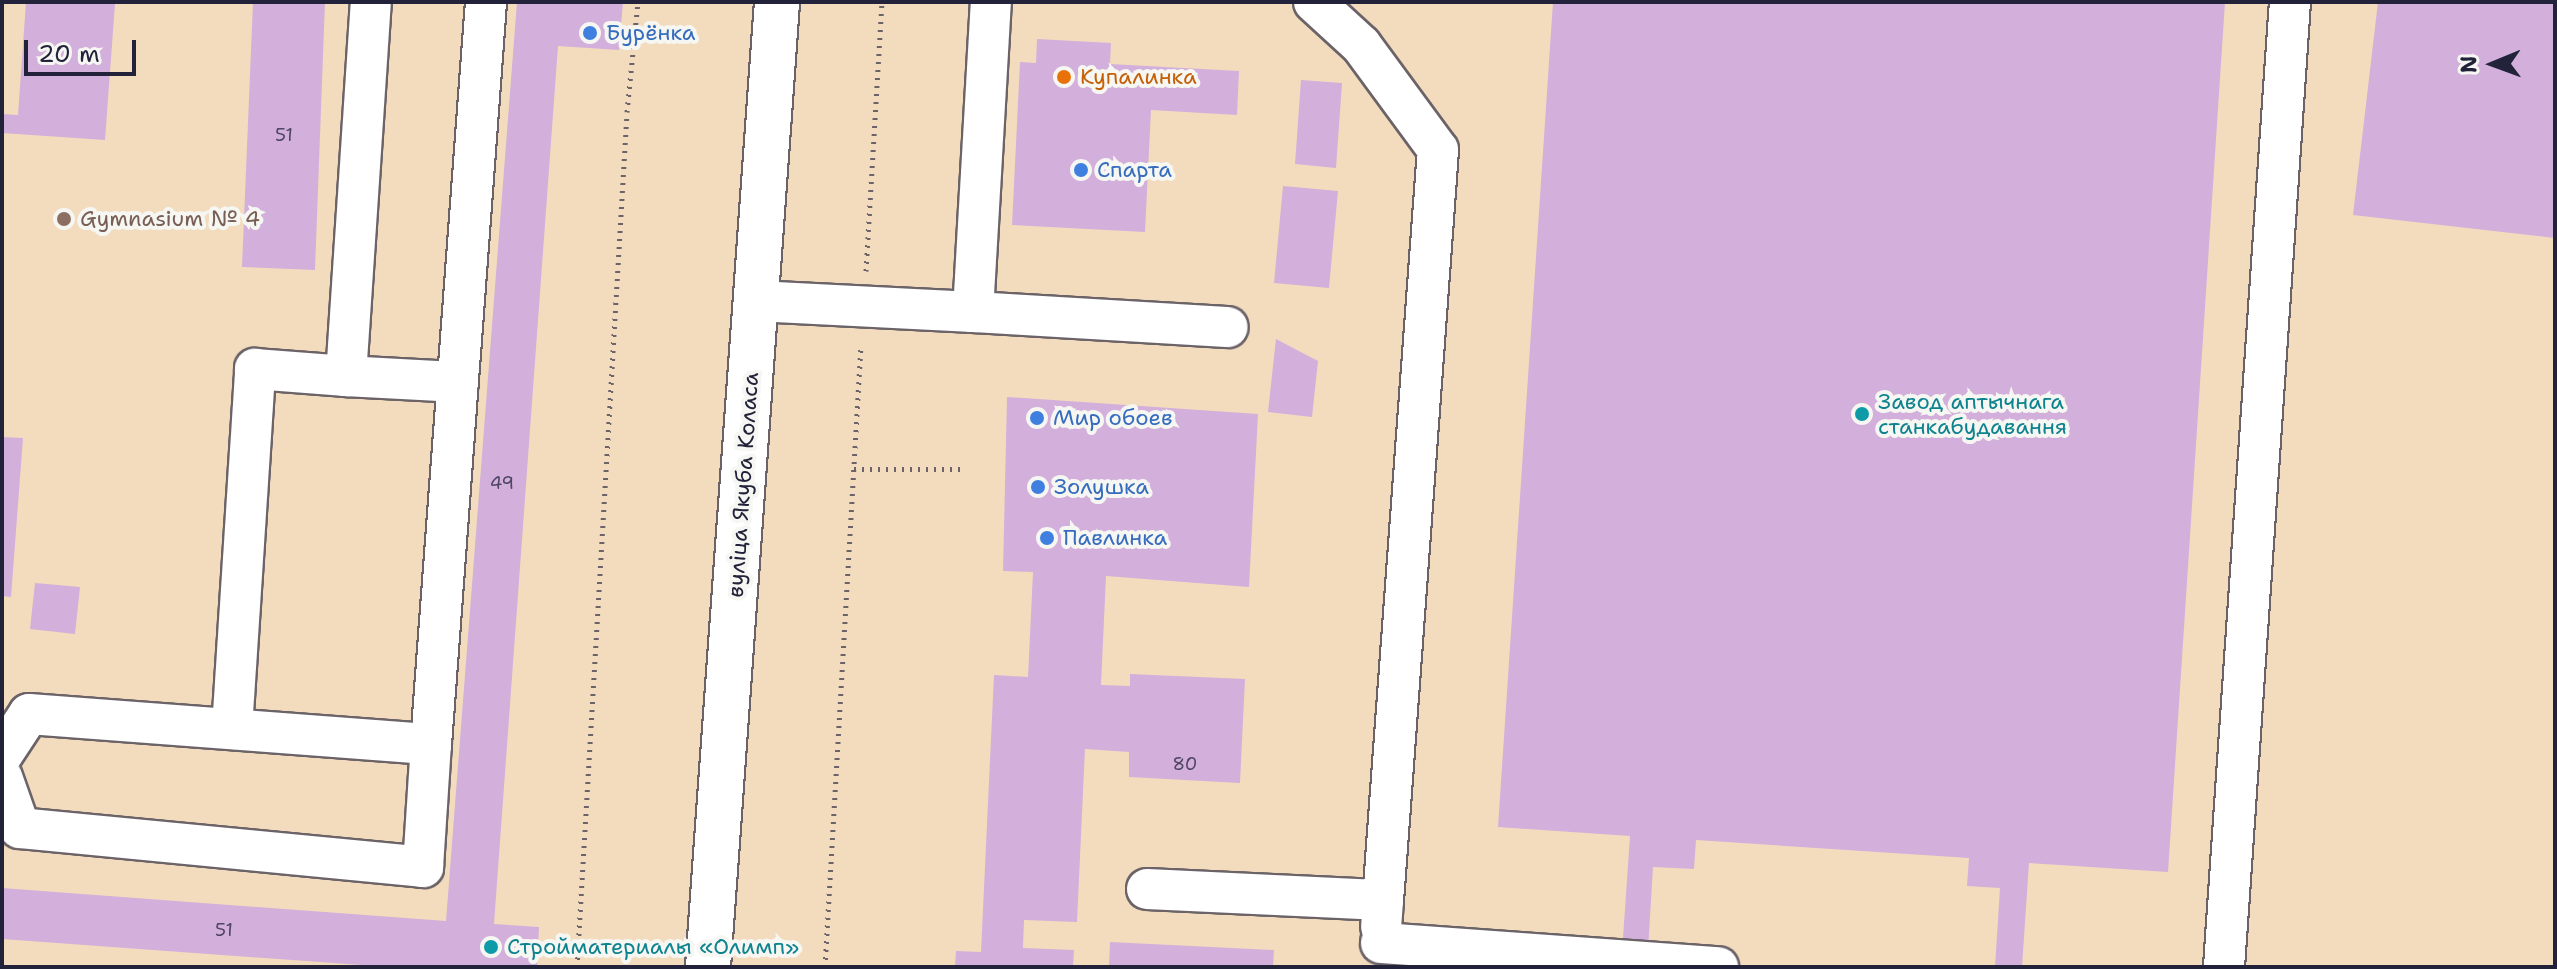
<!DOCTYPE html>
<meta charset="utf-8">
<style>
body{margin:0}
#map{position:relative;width:2557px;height:969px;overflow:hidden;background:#f3dcbd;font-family:"Shantell Sans",sans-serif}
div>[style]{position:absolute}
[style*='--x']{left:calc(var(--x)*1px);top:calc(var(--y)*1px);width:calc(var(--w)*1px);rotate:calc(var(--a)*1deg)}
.building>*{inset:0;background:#d3afdb}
.path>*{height:5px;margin-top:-2.5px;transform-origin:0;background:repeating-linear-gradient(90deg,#6b6368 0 2px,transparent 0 8px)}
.roads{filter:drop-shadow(2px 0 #6b6368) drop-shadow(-2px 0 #6b6368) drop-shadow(0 2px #6b6368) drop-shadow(0 -2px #6b6368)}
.minor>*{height:40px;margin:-20px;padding:0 20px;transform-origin:20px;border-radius:20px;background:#fff}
.major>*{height:44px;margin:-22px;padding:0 22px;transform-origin:22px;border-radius:22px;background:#fff}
.dots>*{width:22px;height:22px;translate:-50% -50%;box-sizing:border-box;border:4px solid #f6f6f2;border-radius:50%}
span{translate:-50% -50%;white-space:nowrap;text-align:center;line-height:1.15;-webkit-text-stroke:8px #f6f6f2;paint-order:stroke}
.number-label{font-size:18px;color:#4e4563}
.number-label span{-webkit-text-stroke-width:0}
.shop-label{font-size:22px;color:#366cbe}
.left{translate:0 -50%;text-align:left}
.food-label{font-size:22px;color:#c56008}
.education-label{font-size:22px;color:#785e54}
.culture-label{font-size:22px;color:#0d838f}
.street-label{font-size:22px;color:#22223b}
.frame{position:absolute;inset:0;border:4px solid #22223b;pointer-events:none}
.north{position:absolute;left:2453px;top:24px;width:80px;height:80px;-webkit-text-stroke:6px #f6f6f2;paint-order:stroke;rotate:269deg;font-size:22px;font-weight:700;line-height:32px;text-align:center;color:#22223b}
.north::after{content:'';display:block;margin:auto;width:28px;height:36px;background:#22223b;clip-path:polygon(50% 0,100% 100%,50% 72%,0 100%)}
.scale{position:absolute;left:24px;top:40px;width:112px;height:36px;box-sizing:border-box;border:4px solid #22223b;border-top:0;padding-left:10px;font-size:24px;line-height:28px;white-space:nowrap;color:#22223b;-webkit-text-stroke:6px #f6f6f2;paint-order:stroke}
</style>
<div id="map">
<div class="building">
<i style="clip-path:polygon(26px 2px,115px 4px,105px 140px,2px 133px,2px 114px,18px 115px)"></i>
<i style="clip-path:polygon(253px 2px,325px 2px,315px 270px,242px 267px)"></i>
<i style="clip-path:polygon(517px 2px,623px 2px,619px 50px,558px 46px,494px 924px,539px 927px,537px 967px,389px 967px,2px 939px,2px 888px,446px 921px)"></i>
<i style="clip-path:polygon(1553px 2px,2225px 2px,2168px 872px,2029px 863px,2022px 967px,1995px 967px,2000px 888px,1967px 886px,1969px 858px,1696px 840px,1694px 869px,1653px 867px,1647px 967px,1621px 967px,1630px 836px,1498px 827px)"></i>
<i style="clip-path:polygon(2378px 2px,2555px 2px,2555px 238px,2353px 215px)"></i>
<i style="clip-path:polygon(1037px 39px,1111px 43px,1110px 64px,1239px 71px,1237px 115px,1151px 110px,1145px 232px,1012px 225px,1020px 62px,1036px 63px)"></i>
<i style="clip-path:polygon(1301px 80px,1342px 83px,1336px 168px,1295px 164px)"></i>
<i style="clip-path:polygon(1283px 186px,1338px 191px,1329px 288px,1274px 283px)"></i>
<i style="clip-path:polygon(1276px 339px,1318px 361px,1312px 417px,1268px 412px)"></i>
<i style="clip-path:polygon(1007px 397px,1258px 414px,1249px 587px,1106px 576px,1101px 685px,1130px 686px,1130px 674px,1245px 679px,1240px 783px,1129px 777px,1129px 752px,1085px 749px,1077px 922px,1024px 920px,1023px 948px,1074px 950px,1073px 967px,955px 967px,956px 951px,981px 952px,994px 675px,1028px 677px,1033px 572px,1003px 571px)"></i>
<i style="clip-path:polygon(2px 437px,23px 438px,11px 597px,2px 596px)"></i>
<i style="clip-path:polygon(35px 583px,80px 587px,75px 634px,30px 629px)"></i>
<i style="clip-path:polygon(1110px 942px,1274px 950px,1273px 967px,1109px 967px)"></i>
</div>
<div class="path">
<i style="--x:866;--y:271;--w:269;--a:-86.6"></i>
<i style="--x:854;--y:469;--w:109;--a:0"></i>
<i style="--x:577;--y:967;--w:856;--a:-86.65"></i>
<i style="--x:627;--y:112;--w:111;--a:-84.3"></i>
<i style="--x:825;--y:967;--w:623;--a:-86.69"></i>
</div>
<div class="roads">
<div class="minor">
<i style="--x:1314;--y:2;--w:64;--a:42.5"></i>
<i style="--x:1361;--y:45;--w:130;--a:53.7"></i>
<i style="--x:1438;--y:150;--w:752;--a:94.19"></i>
<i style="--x:756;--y:301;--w:217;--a:2.9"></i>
<i style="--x:973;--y:312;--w:311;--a:-86.7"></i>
<i style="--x:973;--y:312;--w:255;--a:3.4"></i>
<i style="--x:346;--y:376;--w:112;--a:3.1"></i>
<i style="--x:232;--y:729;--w:361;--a:-86.3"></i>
<i style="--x:255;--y:369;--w:91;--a:4.4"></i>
<i style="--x:346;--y:376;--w:375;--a:-86.2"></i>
<i style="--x:2;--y:755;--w:49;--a:-56.6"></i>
<i style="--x:29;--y:714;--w:403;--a:4.3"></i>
<i style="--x:431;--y:744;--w:744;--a:-85.76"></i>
<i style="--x:2;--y:777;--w:54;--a:70.6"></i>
<i style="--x:20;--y:828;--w:405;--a:5.5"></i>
<i style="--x:423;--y:867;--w:123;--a:-86.3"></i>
<i style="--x:1147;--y:889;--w:236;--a:2.7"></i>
<i style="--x:1383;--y:900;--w:27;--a:94"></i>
<i style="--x:1381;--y:943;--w:338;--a:4.1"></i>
<i style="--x:2224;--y:967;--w:967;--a:-86.09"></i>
</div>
<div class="major">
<i style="--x:708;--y:967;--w:967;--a:-85.91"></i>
</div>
</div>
<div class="dots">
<i style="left:590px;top:33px;background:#3f7fe0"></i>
<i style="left:1064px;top:77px;background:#e8710a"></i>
<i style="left:1081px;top:170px;background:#3f7fe0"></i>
<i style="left:64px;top:219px;background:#8d6e63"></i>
<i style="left:1862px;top:414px;background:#0f9aa8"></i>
<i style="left:1037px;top:418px;background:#3f7fe0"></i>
<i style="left:1038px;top:487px;background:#3f7fe0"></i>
<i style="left:1047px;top:538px;background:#3f7fe0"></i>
<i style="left:491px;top:947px;background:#0f9aa8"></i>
</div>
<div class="number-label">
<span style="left:284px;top:135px">51</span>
<span style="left:502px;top:483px">49</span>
<span style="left:1185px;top:764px">80</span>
<span style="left:224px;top:930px">51</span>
</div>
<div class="shop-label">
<span class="left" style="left:606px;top:33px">Бурёнка</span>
<span class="left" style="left:1097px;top:170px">Спарта</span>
<span class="left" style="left:1053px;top:418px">Мир обоев</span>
<span class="left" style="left:1054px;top:487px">Золушка</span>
<span class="left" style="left:1063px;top:538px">Павлинка</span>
</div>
<div class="food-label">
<span class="left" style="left:1080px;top:77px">Купалинка</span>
</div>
<div class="education-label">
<span class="left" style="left:80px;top:219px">Gymnasium № 4</span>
</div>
<div class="culture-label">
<span class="left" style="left:1878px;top:414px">Завод аптычнага<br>станкабудавання</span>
<span class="left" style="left:507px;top:947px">Стройматериалы «Олимп»</span>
</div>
<div class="street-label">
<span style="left:743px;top:485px;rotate:-86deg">вуліца Якуба Коласа</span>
</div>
<div class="frame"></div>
<div class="north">N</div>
<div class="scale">20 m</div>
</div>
